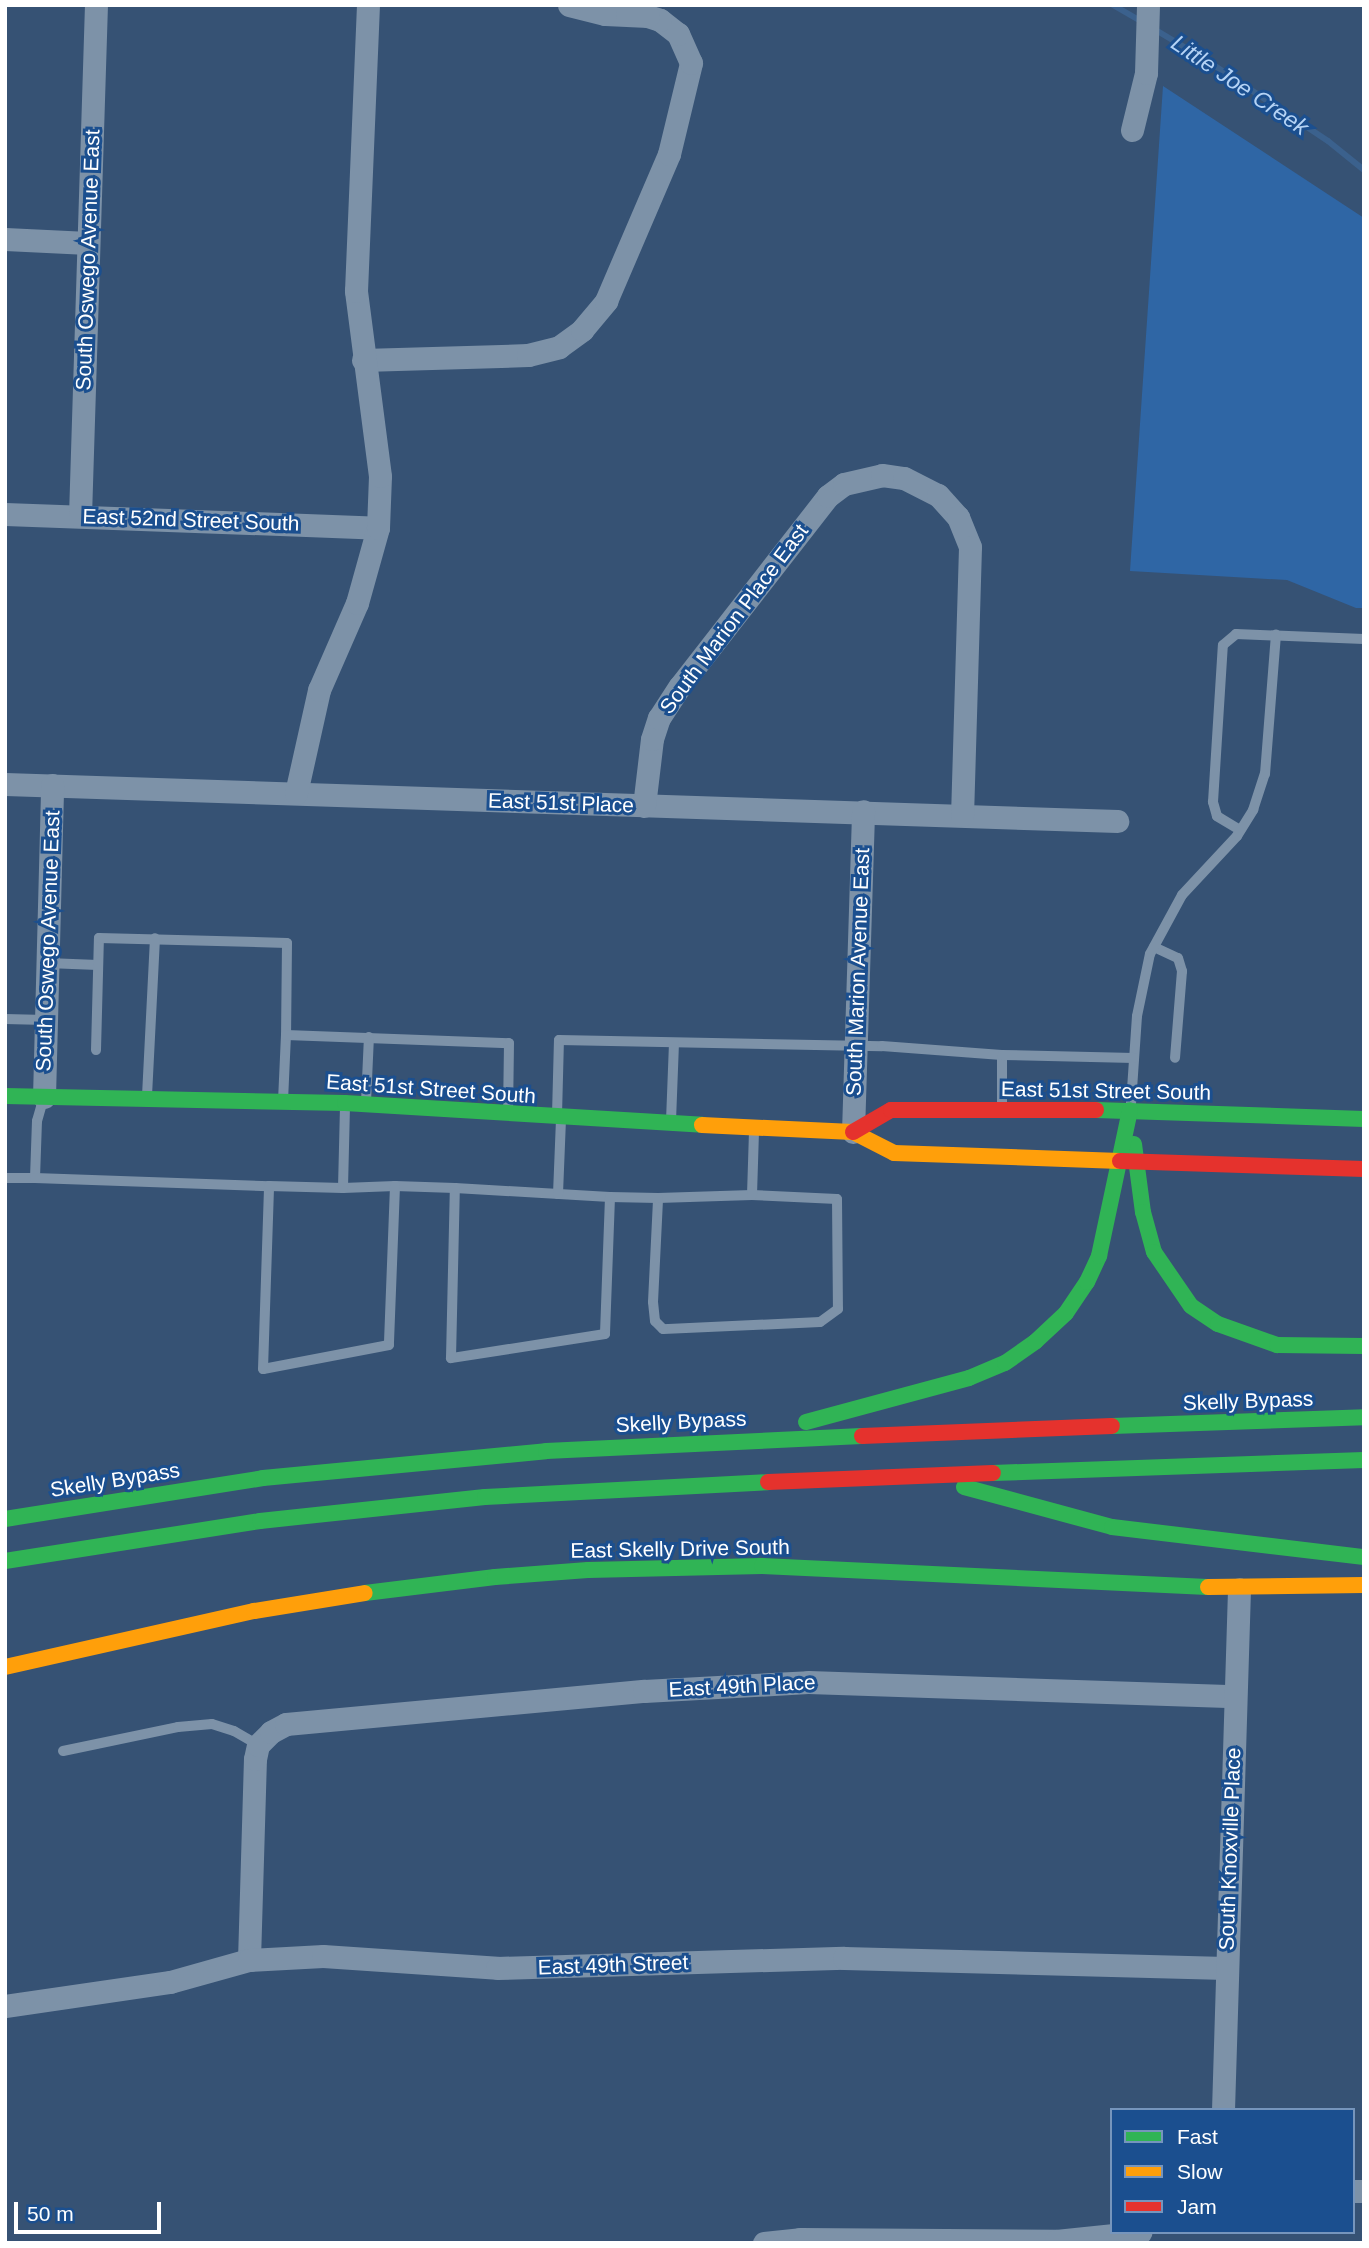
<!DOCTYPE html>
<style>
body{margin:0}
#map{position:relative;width:1369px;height:2248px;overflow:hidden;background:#365274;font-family:Arial,sans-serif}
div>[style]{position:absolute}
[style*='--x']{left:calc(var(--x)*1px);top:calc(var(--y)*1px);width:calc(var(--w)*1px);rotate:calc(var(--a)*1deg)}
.green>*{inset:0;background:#2f66a5}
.stream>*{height:6px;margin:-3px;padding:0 3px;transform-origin:3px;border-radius:3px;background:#3b618d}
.lane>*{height:10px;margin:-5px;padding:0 5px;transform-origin:5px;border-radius:5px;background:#7d92a8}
.street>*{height:23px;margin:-11.5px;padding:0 11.5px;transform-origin:11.5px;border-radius:11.5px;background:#7d92a8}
.fast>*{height:16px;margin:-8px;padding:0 8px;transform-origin:8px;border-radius:8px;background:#30b455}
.slow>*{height:16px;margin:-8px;padding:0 8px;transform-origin:8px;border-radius:8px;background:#ff9f0a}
.jam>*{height:16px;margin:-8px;padding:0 8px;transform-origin:8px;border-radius:8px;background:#e5322d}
span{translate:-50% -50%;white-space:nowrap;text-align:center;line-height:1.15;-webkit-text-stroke:6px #1b4f8f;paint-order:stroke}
.street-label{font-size:21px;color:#fff}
.water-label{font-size:23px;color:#b5d3f5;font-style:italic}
.frame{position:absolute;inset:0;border:7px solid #fff;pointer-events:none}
.legend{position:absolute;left:1110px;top:2108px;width:245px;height:126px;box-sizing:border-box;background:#1b4f8f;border:2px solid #7695bc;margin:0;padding:9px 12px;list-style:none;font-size:21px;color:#fff}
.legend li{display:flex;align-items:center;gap:14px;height:35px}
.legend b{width:35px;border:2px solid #7695bc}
.scale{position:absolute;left:14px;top:2202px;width:147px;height:32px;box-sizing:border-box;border:4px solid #fff;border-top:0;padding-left:9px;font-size:21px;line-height:24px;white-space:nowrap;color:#fff;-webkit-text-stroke:5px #1b4f8f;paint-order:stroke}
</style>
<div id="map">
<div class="green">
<i style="clip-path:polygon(1163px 86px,1364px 218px,1364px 608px,1356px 608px,1287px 580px,1130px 571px)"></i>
</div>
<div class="stream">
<i style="--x:1113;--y:5;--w:34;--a:30"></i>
<i style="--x:1154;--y:29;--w:61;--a:30.8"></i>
<i style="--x:1206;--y:60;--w:146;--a:33.6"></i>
<i style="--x:1328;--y:141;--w:46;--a:38.9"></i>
</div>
<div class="lane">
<i style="--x:1240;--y:830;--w:27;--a:-149"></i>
<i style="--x:1217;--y:816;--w:15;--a:-106"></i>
<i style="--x:1213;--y:802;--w:157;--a:-86.4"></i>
<i style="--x:1223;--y:645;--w:17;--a:-40"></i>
<i style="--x:1236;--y:634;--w:128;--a:2.2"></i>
<i style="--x:1154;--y:947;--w:26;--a:25"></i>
<i style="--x:1178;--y:958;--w:14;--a:73"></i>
<i style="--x:1182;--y:971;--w:87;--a:94.6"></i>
<i style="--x:47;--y:963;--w:51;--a:2.2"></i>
<i style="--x:5;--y:1019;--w:41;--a:1.4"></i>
<i style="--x:96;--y:1050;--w:112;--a:-88.5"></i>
<i style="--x:99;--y:938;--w:188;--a:1.5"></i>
<i style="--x:287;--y:943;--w:92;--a:90.6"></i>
<i style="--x:147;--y:1096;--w:158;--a:-87.1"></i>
<i style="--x:283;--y:1101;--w:66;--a:-87.4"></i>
<i style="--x:286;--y:1035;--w:223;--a:2.1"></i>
<i style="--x:509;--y:1043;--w:69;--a:90.8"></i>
<i style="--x:366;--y:1102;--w:65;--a:-87.4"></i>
<i style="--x:1131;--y:1104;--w:88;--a:-86.1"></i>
<i style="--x:1137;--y:1016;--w:63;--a:-78.2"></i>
<i style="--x:1150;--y:954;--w:67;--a:-61.5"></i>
<i style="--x:1182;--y:895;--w:81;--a:-47"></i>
<i style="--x:1237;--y:836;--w:31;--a:-58"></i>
<i style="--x:1253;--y:810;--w:38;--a:-72"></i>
<i style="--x:1265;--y:774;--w:140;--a:-85.5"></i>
<i style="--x:1002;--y:1107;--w:52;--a:-90"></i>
<i style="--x:557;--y:1115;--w:75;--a:-88.5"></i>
<i style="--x:559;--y:1040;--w:323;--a:1.1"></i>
<i style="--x:882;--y:1046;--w:120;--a:4.3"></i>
<i style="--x:1002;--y:1055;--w:132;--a:1.3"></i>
<i style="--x:671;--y:1121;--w:78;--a:-87.8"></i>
<i style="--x:5;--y:1178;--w:30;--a:0"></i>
<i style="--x:35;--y:1178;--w:57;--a:-88"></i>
<i style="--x:37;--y:1121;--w:22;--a:-74"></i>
<i style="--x:35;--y:1178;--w:234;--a:2"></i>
<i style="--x:395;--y:1186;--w:60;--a:1.9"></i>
<i style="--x:343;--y:1188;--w:52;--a:-2.2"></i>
<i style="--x:395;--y:1186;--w:159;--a:92.2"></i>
<i style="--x:389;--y:1345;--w:128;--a:169.2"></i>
<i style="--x:263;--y:1369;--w:183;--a:-88.1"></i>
<i style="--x:269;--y:1186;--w:74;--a:1.5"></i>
<i style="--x:343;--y:1188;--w:82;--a:-88.6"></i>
<i style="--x:455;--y:1188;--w:155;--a:3.3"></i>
<i style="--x:610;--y:1197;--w:137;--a:92.1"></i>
<i style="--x:605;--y:1334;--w:156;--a:171.1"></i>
<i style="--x:451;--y:1358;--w:170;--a:-88.7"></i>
<i style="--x:558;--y:1194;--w:74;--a:-87.7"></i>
<i style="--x:752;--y:1195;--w:85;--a:2.7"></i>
<i style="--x:837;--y:1199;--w:110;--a:89.5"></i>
<i style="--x:838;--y:1309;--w:22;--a:144"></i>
<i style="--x:820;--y:1322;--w:157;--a:177.4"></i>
<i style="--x:663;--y:1329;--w:11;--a:-135"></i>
<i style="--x:655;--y:1321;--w:19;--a:-96"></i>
<i style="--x:653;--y:1302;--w:104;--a:-87.2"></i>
<i style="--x:658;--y:1198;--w:94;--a:-1.8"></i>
<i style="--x:752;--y:1195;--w:63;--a:-88.2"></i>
<i style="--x:610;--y:1197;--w:48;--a:1.2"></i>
<i style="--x:63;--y:1751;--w:117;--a:-11.8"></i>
<i style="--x:178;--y:1727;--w:34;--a:-5"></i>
<i style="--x:212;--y:1724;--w:23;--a:18"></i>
<i style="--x:234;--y:1731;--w:28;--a:30"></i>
</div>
<div class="street">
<i style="--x:1132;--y:130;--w:59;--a:-76.2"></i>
<i style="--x:1146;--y:73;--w:68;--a:-88.3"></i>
<i style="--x:5;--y:239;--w:83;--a:2.8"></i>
<i style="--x:363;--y:360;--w:165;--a:-1.7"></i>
<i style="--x:528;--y:355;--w:32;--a:-14"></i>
<i style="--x:559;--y:347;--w:29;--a:-36"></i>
<i style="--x:582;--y:330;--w:38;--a:-50"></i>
<i style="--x:606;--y:301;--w:160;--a:-66.8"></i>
<i style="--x:669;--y:154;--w:94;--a:-76.4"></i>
<i style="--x:691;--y:63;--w:32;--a:-114"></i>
<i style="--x:678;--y:34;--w:23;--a:-142"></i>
<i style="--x:660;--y:20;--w:13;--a:-162"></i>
<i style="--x:648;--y:16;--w:43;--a:-177.3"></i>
<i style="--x:605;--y:14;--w:37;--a:-166"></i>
<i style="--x:5;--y:514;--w:373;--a:2.1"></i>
<i style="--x:80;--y:516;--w:511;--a:-88.21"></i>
<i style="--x:5;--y:784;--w:1113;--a:1.91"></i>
<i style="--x:296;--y:793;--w:106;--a:-77.4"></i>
<i style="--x:319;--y:690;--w:95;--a:-66.4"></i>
<i style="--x:357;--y:603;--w:78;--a:-74.4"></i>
<i style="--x:378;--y:528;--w:52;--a:-87.8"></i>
<i style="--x:380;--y:476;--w:187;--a:-97.4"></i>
<i style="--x:356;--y:291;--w:286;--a:-87.6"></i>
<i style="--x:644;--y:806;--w:67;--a:-83.2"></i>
<i style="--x:652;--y:739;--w:22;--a:-72"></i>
<i style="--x:659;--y:718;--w:38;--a:-57"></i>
<i style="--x:680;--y:686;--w:241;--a:-52.1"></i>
<i style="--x:828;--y:496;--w:20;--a:-37"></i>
<i style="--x:844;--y:484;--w:39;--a:-13"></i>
<i style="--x:882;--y:475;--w:22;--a:8"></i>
<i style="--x:904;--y:478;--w:38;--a:27"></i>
<i style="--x:938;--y:495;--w:30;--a:48"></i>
<i style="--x:958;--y:517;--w:32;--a:68"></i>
<i style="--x:970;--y:547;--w:268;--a:91.7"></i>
<i style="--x:44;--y:1097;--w:312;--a:-88.5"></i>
<i style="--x:853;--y:1132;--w:321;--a:-88.2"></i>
<i style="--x:249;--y:1960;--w:201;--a:-88.3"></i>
<i style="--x:255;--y:1759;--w:14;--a:-78"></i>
<i style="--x:258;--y:1745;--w:18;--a:-45"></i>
<i style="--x:271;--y:1732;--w:17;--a:-28"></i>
<i style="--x:286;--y:1724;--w:360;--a:-5.3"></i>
<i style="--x:644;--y:1691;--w:164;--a:-3.1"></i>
<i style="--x:808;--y:1682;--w:427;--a:1.9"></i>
<i style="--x:5;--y:2006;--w:167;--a:-8.3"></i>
<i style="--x:170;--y:1982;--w:82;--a:-15.6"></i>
<i style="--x:249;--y:1960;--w:74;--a:-3.1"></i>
<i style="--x:323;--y:1956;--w:174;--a:3.9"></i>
<i style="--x:497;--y:1968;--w:347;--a:-1.7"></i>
<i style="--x:844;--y:1958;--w:382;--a:1.5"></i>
<i style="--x:1223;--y:2110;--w:521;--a:-88.24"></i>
<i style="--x:1353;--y:2191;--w:11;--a:0"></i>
<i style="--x:764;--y:2243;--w:36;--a:-6"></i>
<i style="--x:800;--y:2239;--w:256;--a:0.4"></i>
<i style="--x:1056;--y:2241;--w:85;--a:-6"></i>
</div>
<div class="fast">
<i style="--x:5;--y:1096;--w:340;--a:1.2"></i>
<i style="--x:345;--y:1103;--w:358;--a:3.5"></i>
<i style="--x:1096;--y:1110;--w:268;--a:1.9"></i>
<i style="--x:1134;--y:1144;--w:69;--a:82.5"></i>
<i style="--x:1143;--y:1212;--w:41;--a:74.6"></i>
<i style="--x:1154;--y:1252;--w:65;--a:55.6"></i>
<i style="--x:1191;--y:1306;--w:32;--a:34"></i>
<i style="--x:1218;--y:1324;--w:63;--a:19.6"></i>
<i style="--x:1277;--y:1345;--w:87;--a:0.7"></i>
<i style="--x:806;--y:1422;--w:169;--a:-15.1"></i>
<i style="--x:969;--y:1378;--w:39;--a:-23"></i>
<i style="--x:1005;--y:1363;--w:37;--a:-35"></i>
<i style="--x:1035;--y:1342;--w:42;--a:-43.1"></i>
<i style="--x:1066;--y:1313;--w:37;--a:-56"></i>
<i style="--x:1087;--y:1282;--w:29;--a:-65"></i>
<i style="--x:1099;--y:1256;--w:149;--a:-78"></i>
<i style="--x:1112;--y:1426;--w:252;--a:-2"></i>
<i style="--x:993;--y:1473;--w:371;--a:-2"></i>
<i style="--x:964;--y:1487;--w:153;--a:15.1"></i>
<i style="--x:1112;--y:1527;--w:254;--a:6.8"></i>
<i style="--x:5;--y:1519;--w:261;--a:-9"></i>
<i style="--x:263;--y:1478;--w:284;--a:-5.4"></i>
<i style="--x:546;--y:1451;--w:316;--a:-2.7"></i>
<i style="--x:5;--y:1561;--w:258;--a:-8.9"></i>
<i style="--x:260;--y:1521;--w:226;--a:-6.1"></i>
<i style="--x:485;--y:1497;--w:283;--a:-3"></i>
<i style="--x:365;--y:1593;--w:131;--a:-7"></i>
<i style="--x:495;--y:1577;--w:93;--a:-4.3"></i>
<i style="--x:588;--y:1570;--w:174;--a:-1.3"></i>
<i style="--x:762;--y:1566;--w:446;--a:2.7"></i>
</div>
<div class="slow">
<i style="--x:702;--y:1125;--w:151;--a:2.7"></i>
<i style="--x:853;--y:1132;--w:46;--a:27.1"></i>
<i style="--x:894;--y:1153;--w:226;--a:2"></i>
<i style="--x:1208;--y:1587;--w:156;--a:-0.7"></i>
<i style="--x:5;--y:1667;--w:255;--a:-12.7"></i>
<i style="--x:254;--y:1611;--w:112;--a:-9.2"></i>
</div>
<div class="jam">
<i style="--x:853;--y:1132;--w:44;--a:-30.1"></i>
<i style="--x:891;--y:1110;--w:205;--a:0"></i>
<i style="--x:1120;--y:1161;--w:244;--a:1.9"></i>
<i style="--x:862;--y:1436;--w:250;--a:-2.3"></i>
<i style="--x:768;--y:1482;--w:225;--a:-2.3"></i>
</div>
<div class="street-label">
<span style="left:88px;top:260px;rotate:-88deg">South Oswego Avenue East</span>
<span style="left:191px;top:520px;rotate:2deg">East 52nd Street South</span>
<span style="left:734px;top:619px;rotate:-53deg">South Marion Place East</span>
<span style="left:561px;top:803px;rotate:2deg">East 51st Place</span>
<span style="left:48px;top:941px;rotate:-88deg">South Oswego Avenue East</span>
<span style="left:858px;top:972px;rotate:-88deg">South Marion Avenue East</span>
<span style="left:431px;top:1089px;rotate:4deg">East 51st Street South</span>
<span style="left:1106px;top:1091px;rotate:1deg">East 51st Street South</span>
<span style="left:1248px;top:1401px;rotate:-2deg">Skelly Bypass</span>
<span style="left:681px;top:1422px;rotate:-3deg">Skelly Bypass</span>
<span style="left:115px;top:1480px;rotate:-9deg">Skelly Bypass</span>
<span style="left:680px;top:1549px;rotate:-1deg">East Skelly Drive South</span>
<span style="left:742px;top:1686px;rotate:-3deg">East 49th Place</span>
<span style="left:1230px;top:1849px;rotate:-88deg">South Knoxville Place</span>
<span style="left:613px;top:1965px;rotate:-2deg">East 49th Street</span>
</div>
<div class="water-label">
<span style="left:1240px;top:85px;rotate:34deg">Little Joe Creek</span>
</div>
<div class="frame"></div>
<ul class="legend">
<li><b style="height:9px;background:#30b455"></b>Fast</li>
<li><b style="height:9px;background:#ff9f0a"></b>Slow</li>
<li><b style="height:9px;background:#e5322d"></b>Jam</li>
</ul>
<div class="scale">50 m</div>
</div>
